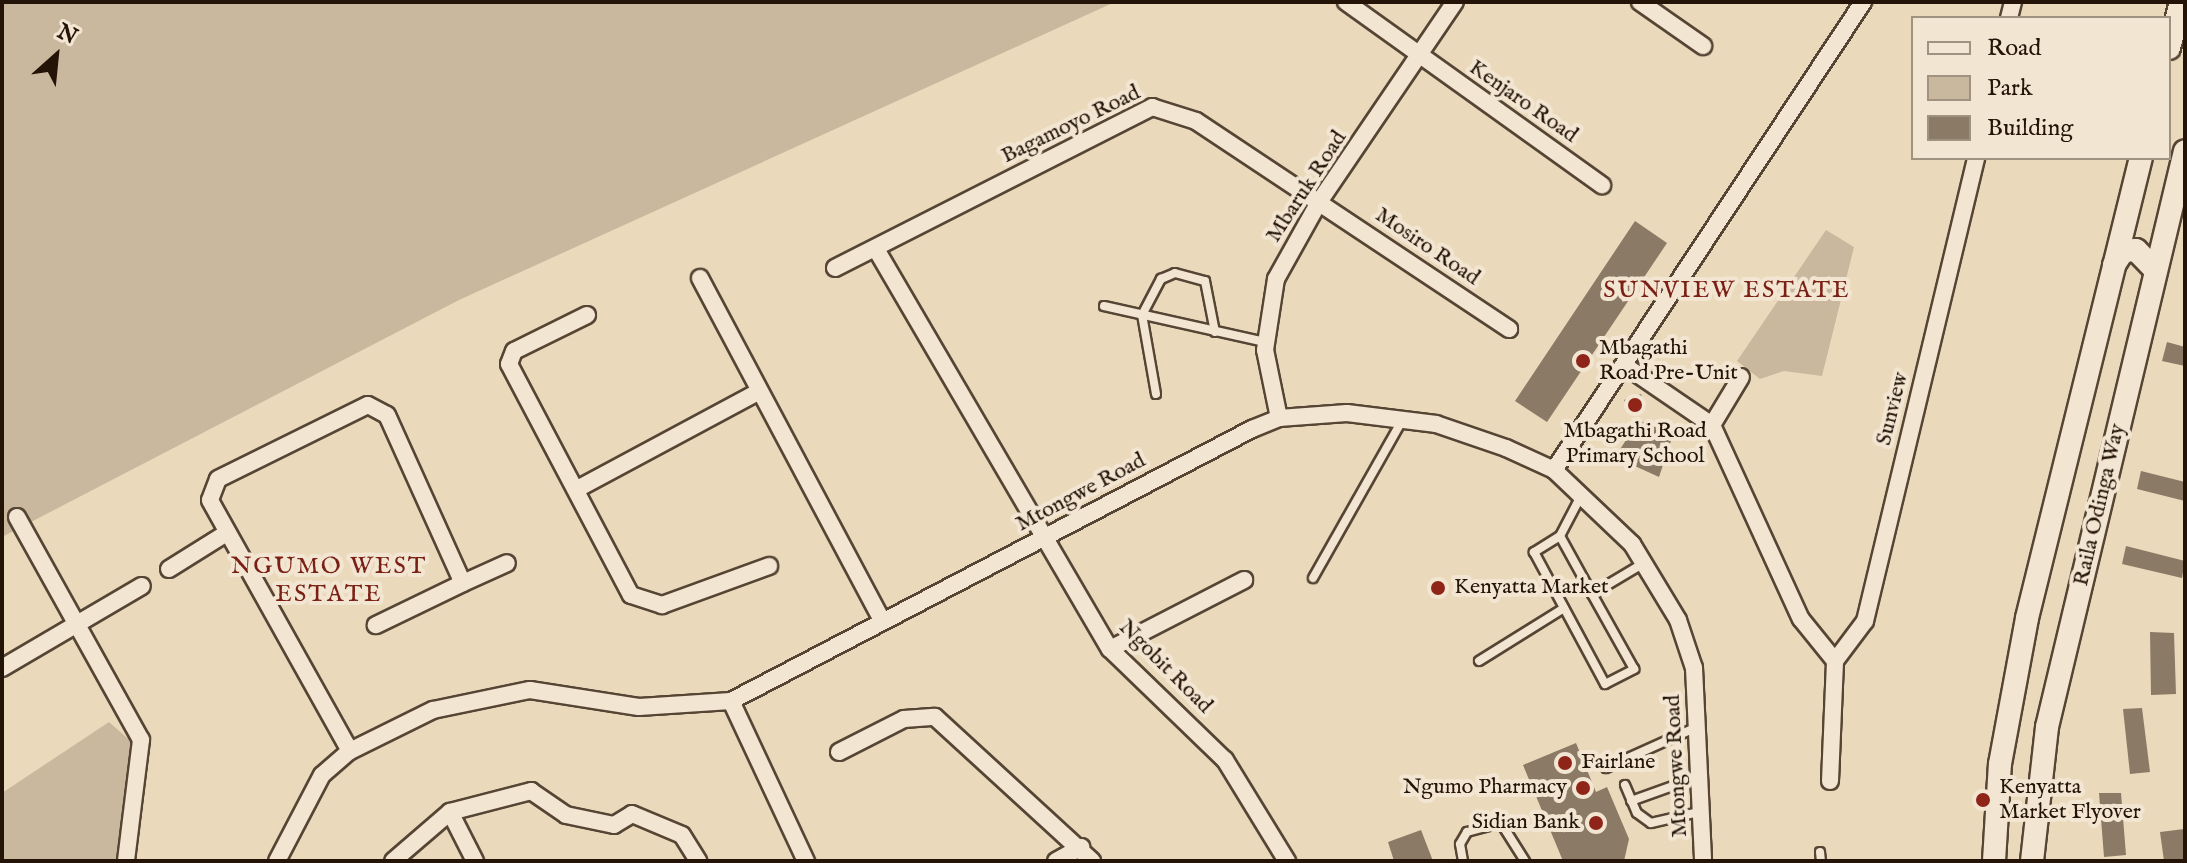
<!DOCTYPE html>
<style>
body{margin:0}
#map{position:relative;width:2187px;height:863px;overflow:hidden;background:#ebd9bc;font-family:"IM FELL English",serif}
div>[style]{position:absolute}
[style*='--x']{left:calc(var(--x)*1px);top:calc(var(--y)*1px);width:calc(var(--w)*1px);rotate:calc(var(--a)*1deg)}
.green>*{inset:0;background:#c9b89d}
.building>*{inset:0;background:#8b7a65}
.roads{filter:drop-shadow(2px 0 #564534) drop-shadow(-2px 0 #564534) drop-shadow(0 2px #564534) drop-shadow(0 -2px #564534)}
.service>*{height:8px;margin:-4px;padding:0 4px;transform-origin:4px;border-radius:4px;background:#f2e6d3}
.minor>*{height:16px;margin:-8px;padding:0 8px;transform-origin:8px;border-radius:8px;background:#f2e6d3}
.secondary>*{height:22px;margin:-11px;padding:0 11px;transform-origin:11px;border-radius:11px;background:#f2e6d3}
.dots>*{width:22px;height:22px;translate:-50% -50%;box-sizing:border-box;border:4px solid #f2e6d3;border-radius:50%}
span{translate:-50% -50%;white-space:nowrap;text-align:center;line-height:1.15;-webkit-text-stroke:8px #f2e6d3;paint-order:stroke}
.street-label{font-size:22px;color:#241407}
.poi-label{font-size:22px;color:#241407}
.left{translate:0 -50%;text-align:left}
.right{translate:-100% -50%;text-align:right}
.neighbourhood-label{font-size:24px;color:#7a1f14;letter-spacing:2px}
.frame{position:absolute;inset:0;border:4px solid #241407;pointer-events:none}
.legend{position:absolute;left:1911px;top:16px;width:260px;height:144px;box-sizing:border-box;background:#f2e6d3;border:2px solid #a09281;margin:0;padding:10px 14px;list-style:none;font-size:24px;color:#241407}
.legend li{display:flex;align-items:center;gap:16px;height:40px}
.legend b{width:40px;border:2px solid #a09281}
.north{position:absolute;left:16px;top:16px;width:80px;height:80px;-webkit-text-stroke:6px #f2e6d3;paint-order:stroke;rotate:27deg;font-size:22px;font-weight:700;line-height:32px;text-align:center;color:#241407}
.north::after{content:'';display:block;margin:auto;width:28px;height:36px;background:#241407;clip-path:polygon(50% 0,100% 100%,50% 72%,0 100%)}
</style>
<div id="map">
<div class="green">
<i style="clip-path:polygon(2px 2px,1115px 2px,459px 300px,2px 537px)"></i>
<i style="clip-path:polygon(1826px 230px,1854px 247px,1822px 376px,1784px 371px,1760px 379px,1737px 361px)"></i>
<i style="clip-path:polygon(109px 722px,142px 751px,123px 861px,2px 861px,2px 793px)"></i>
</div>
<div class="building">
<i style="clip-path:polygon(1635px 221px,1667px 243px,1547px 422px,1515px 401px)"></i>
<i style="clip-path:polygon(2167px 342px,2185px 347px,2185px 366px,2162px 361px)"></i>
<i style="clip-path:polygon(1641px 394px,1646px 407px,1629px 413px,1624px 400px)"></i>
<i style="clip-path:polygon(1639px 420px,1673px 435px,1659px 477px,1615px 457px)"></i>
<i style="clip-path:polygon(2141px 471px,2185px 482px,2185px 501px,2137px 489px)"></i>
<i style="clip-path:polygon(2126px 546px,2185px 561px,2182px 578px,2122px 564px)"></i>
<i style="clip-path:polygon(2150px 632px,2174px 633px,2176px 694px,2151px 695px)"></i>
<i style="clip-path:polygon(2142px 708px,2150px 772px,2130px 774px,2123px 709px)"></i>
<i style="clip-path:polygon(1576px 743px,1596px 792px,1607px 787px,1629px 839px,1624px 861px,1563px 861px,1523px 765px)"></i>
<i style="clip-path:polygon(2099px 793px,2121px 793px,2126px 855px,2104px 857px)"></i>
<i style="clip-path:polygon(2184px 829px,2185px 861px,2164px 861px,2160px 832px)"></i>
<i style="clip-path:polygon(1421px 830px,1433px 861px,1394px 861px,1388px 842px)"></i>
</div>
<div class="roads">
<div class="service">
<i style="--x:1104;--y:306;--w:165;--a:12.6"></i>
<i style="--x:1156;--y:394;--w:80;--a:-100"></i>
<i style="--x:1142;--y:315;--w:41;--a:-62.2"></i>
<i style="--x:1161;--y:279;--w:15;--a:-23"></i>
<i style="--x:1175;--y:273;--w:31;--a:15"></i>
<i style="--x:1205;--y:281;--w:52;--a:78.9"></i>
<i style="--x:1560;--y:536;--w:47;--a:-62.4"></i>
<i style="--x:1313;--y:578;--w:183;--a:-60.5"></i>
<i style="--x:1592;--y:594;--w:66;--a:-118.9"></i>
<i style="--x:1560;--y:536;--w:31;--a:148"></i>
<i style="--x:1534;--y:552;--w:150;--a:61.7"></i>
<i style="--x:1605;--y:684;--w:33;--a:-27"></i>
<i style="--x:1634;--y:669;--w:86;--a:-119.2"></i>
<i style="--x:1592;--y:594;--w:61;--a:-30.8"></i>
<i style="--x:1479;--y:661;--w:100;--a:-31.9"></i>
<i style="--x:1606;--y:768;--w:100;--a:-24.3"></i>
<i style="--x:1625;--y:785;--w:30;--a:67"></i>
<i style="--x:1637;--y:813;--w:17;--a:36"></i>
<i style="--x:1651;--y:823;--w:53;--a:-13"></i>
<i style="--x:1631;--y:801;--w:71;--a:-19.7"></i>
<i style="--x:1820;--y:852;--w:9;--a:84"></i>
<i style="--x:1463;--y:861;--w:17;--a:-100"></i>
<i style="--x:1460;--y:844;--w:14;--a:-60"></i>
<i style="--x:1467;--y:832;--w:35;--a:-15"></i>
<i style="--x:1501;--y:823;--w:45;--a:57.7"></i>
</div>
<div class="minor">
<i style="--x:1346;--y:2;--w:315;--a:35.6"></i>
<i style="--x:1640;--y:2;--w:77;--a:34.9"></i>
<i style="--x:2009;--y:18;--w:16;--a:-76"></i>
<i style="--x:876;--y:249;--w:463;--a:59.7"></i>
<i style="--x:1110;--y:649;--w:160;--a:44"></i>
<i style="--x:1225;--y:760;--w:119;--a:58.5"></i>
<i style="--x:835;--y:268;--w:356;--a:-26.9"></i>
<i style="--x:1152;--y:107;--w:46;--a:17.7"></i>
<i style="--x:1196;--y:121;--w:376;--a:33.6"></i>
<i style="--x:700;--y:278;--w:387;--a:62"></i>
<i style="--x:587;--y:315;--w:81;--a:153.7"></i>
<i style="--x:514;--y:351;--w:14;--a:111"></i>
<i style="--x:509;--y:364;--w:261;--a:62.2"></i>
<i style="--x:631;--y:595;--w:33;--a:18"></i>
<i style="--x:662;--y:605;--w:114;--a:-20"></i>
<i style="--x:1624;--y:365;--w:107;--a:34.3"></i>
<i style="--x:1712;--y:425;--w:213;--a:65.4"></i>
<i style="--x:1801;--y:619;--w:54;--a:51"></i>
<i style="--x:1835;--y:661;--w:50;--a:-53.1"></i>
<i style="--x:1865;--y:621;--w:476;--a:-76.5"></i>
<i style="--x:1279;--y:418;--w:69;--a:-101.6"></i>
<i style="--x:1265;--y:350;--w:72;--a:-81.2"></i>
<i style="--x:1276;--y:279;--w:88;--a:-60.8"></i>
<i style="--x:1319;--y:202;--w:242;--a:-55.8"></i>
<i style="--x:1712;--y:425;--w:56;--a:-58.9"></i>
<i style="--x:1554;--y:470;--w:561;--a:-56.56"></i>
<i style="--x:579;--y:488;--w:201;--a:-28.2"></i>
<i style="--x:17;--y:517;--w:255;--a:60.9"></i>
<i style="--x:141;--y:740;--w:122;--a:97.1"></i>
<i style="--x:169;--y:569;--w:66;--a:-32"></i>
<i style="--x:463;--y:583;--w:48;--a:-24.4"></i>
<i style="--x:1110;--y:649;--w:151;--a:-27.2"></i>
<i style="--x:2;--y:668;--w:162;--a:-30.4"></i>
<i style="--x:731;--y:701;--w:177;--a:64.9"></i>
<i style="--x:350;--y:751;--w:287;--a:-119.2"></i>
<i style="--x:210;--y:500;--w:22;--a:-69"></i>
<i style="--x:218;--y:479;--w:167;--a:-26.3"></i>
<i style="--x:368;--y:405;--w:21;--a:28"></i>
<i style="--x:387;--y:415;--w:184;--a:65.7"></i>
<i style="--x:463;--y:583;--w:97;--a:154.2"></i>
<i style="--x:839;--y:752;--w:73;--a:-26.9"></i>
<i style="--x:904;--y:719;--w:31;--a:-4"></i>
<i style="--x:935;--y:717;--w:213;--a:42.5"></i>
<i style="--x:1830;--y:781;--w:120;--a:-87.6"></i>
<i style="--x:450;--y:812;--w:55;--a:63"></i>
<i style="--x:277;--y:861;--w:97;--a:-62.4"></i>
<i style="--x:322;--y:775;--w:37;--a:-41"></i>
<i style="--x:350;--y:751;--w:93;--a:-26.3"></i>
<i style="--x:433;--y:710;--w:99;--a:-11.7"></i>
<i style="--x:530;--y:690;--w:110;--a:8.9"></i>
<i style="--x:639;--y:707;--w:92;--a:-3.7"></i>
<i style="--x:731;--y:701;--w:588;--a:-27.57"></i>
<i style="--x:1252;--y:429;--w:29;--a:-22"></i>
<i style="--x:1279;--y:418;--w:68;--a:-4.2"></i>
<i style="--x:1347;--y:413;--w:90;--a:7"></i>
<i style="--x:1436;--y:424;--w:74;--a:18.9"></i>
<i style="--x:1506;--y:448;--w:53;--a:24.6"></i>
<i style="--x:1554;--y:470;--w:108;--a:43.5"></i>
<i style="--x:1632;--y:544;--w:89;--a:58.8"></i>
<i style="--x:1678;--y:620;--w:51;--a:71.6"></i>
<i style="--x:1694;--y:668;--w:193;--a:87.3"></i>
<i style="--x:393;--y:861;--w:75;--a:-40.7"></i>
<i style="--x:450;--y:812;--w:84;--a:-14.5"></i>
<i style="--x:531;--y:791;--w:42;--a:34.4"></i>
<i style="--x:566;--y:815;--w:49;--a:11.8"></i>
<i style="--x:614;--y:825;--w:21;--a:-31"></i>
<i style="--x:632;--y:814;--w:54;--a:22.8"></i>
<i style="--x:682;--y:835;--w:31;--a:58"></i>
<i style="--x:1056;--y:861;--w:29;--a:-29"></i>
</div>
<div class="secondary">
<i style="--x:2169;--y:48;--w:48;--a:-75.4"></i>
<i style="--x:2114;--y:265;--w:17;--a:-57"></i>
<i style="--x:2123;--y:251;--w:13;--a:-4"></i>
<i style="--x:2136;--y:250;--w:28;--a:46"></i>
<i style="--x:1994;--y:861;--w:97;--a:-86.5"></i>
<i style="--x:2000;--y:764;--w:148;--a:-79.5"></i>
<i style="--x:2027;--y:618;--w:474;--a:-76.1"></i>
<i style="--x:2032;--y:861;--w:135;--a:-83.6"></i>
<i style="--x:2047;--y:727;--w:592;--a:-76.53"></i>
</div>
</div>
<div class="dots">
<i style="left:1583px;top:361px;background:#8f2418"></i>
<i style="left:1635px;top:405px;background:#8f2418"></i>
<i style="left:1438px;top:588px;background:#8f2418"></i>
<i style="left:1565px;top:763px;background:#8f2418"></i>
<i style="left:1583px;top:788px;background:#8f2418"></i>
<i style="left:1983px;top:800px;background:#8f2418"></i>
<i style="left:1596px;top:823px;background:#8f2418"></i>
</div>
<div class="street-label">
<span style="left:1523px;top:102px;rotate:35deg">Kenjaro Road</span>
<span style="left:1071px;top:125px;rotate:-26deg">Bagamoyo Road</span>
<span style="left:1307px;top:187px;rotate:-57deg">Mbaruk Road</span>
<span style="left:1427px;top:247px;rotate:34deg">Mosiro Road</span>
<span style="left:1893px;top:409px;rotate:-76deg">Sunview</span>
<span style="left:1081px;top:493px;rotate:-28deg">Mtongwe Road</span>
<span style="left:2100px;top:505px;rotate:-77deg">Raila Odinga Way</span>
<span style="left:1165px;top:667px;rotate:45deg">Ngobit Road</span>
<span style="left:1677px;top:766px;rotate:-93deg">Mtongwe Road</span>
</div>
<div class="poi-label">
<span class="left" style="left:1599px;top:361px">Mbagathi<br>Road Pre-Unit</span>
<span style="left:1635px;top:444px">Mbagathi Road<br>Primary School</span>
<span class="left" style="left:1454px;top:588px">Kenyatta Market</span>
<span class="left" style="left:1581px;top:763px">Fairlane</span>
<span class="left" style="left:1999px;top:800px">Kenyatta<br>Market Flyover</span>
<span class="right" style="left:1567px;top:788px">Ngumo Pharmacy</span>
<span class="right" style="left:1580px;top:823px">Sidian Bank</span>
</div>
<div class="neighbourhood-label">
<span style="left:1727px;top:291px">SUNVIEW ESTATE</span>
<span style="left:329px;top:581px">NGUMO WEST<br>ESTATE</span>
</div>
<div class="frame"></div>
<ul class="legend">
<li><b style="height:10px;background:#f2e6d3"></b>Road</li>
<li><b style="height:22px;background:#c9b89d"></b>Park</li>
<li><b style="height:22px;background:#8b7a65"></b>Building</li>
</ul>
<div class="north">N</div>
</div>
